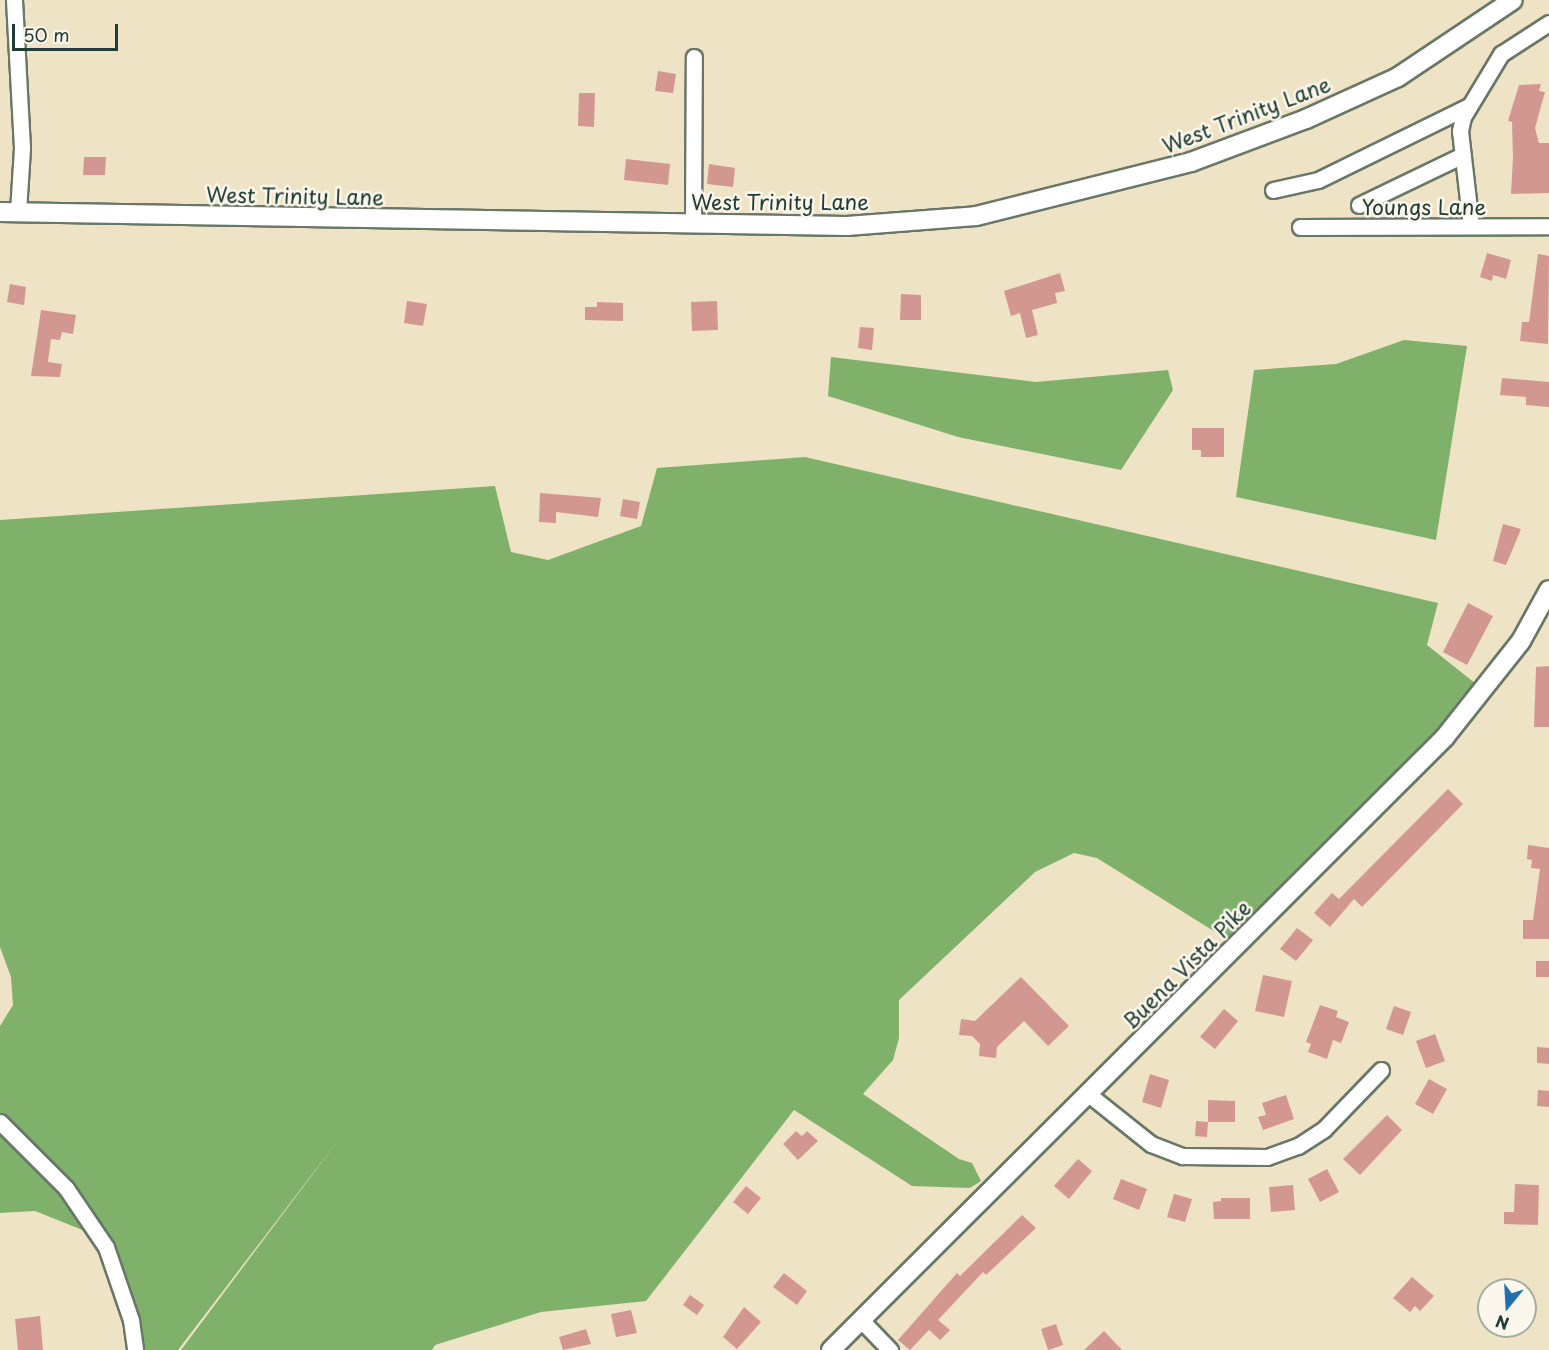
<!DOCTYPE html>
<style>
body{margin:0}
#map{position:relative;width:1549px;height:1350px;overflow:hidden;background:#efe3c5;font-family:"Playpen Sans",sans-serif}
div>[style]{position:absolute}
[style*='--x']{left:calc(var(--x)*1px);top:calc(var(--y)*1px);width:calc(var(--w)*1px);rotate:calc(var(--a)*1deg)}
.forest>*{inset:0;background:#80b16b}
.building>*{inset:0;background:#d39791}
.roads{filter:drop-shadow(2px 0 #687767) drop-shadow(-2px 0 #687767) drop-shadow(0 2px #687767) drop-shadow(0 -2px #687767)}
.minor>*{height:15px;margin:-7.5px;padding:0 7.5px;transform-origin:7.5px;border-radius:7.5px;background:#fff}
.major>*{height:18px;margin:-9px;padding:0 9px;transform-origin:9px;border-radius:9px;background:#fff}
span{translate:-50% -50%;white-space:nowrap;text-align:center;line-height:1.15;-webkit-text-stroke:5px #fbf7ec;paint-order:stroke}
.street-label{font-size:21px;color:#1f3d34}
.north{position:absolute;left:1477px;top:1278px;width:60px;height:60px;box-sizing:border-box;background:#fbf7ec;border:2px solid #a3ada2;border-radius:50%;rotate:198deg;font-size:16px;font-weight:700;line-height:24px;text-align:center;color:#1f3d34}
.north::after{content:'';display:block;margin:auto;width:21px;height:27px;background:#1f6fb2;clip-path:polygon(50% 0,100% 100%,50% 72%,0 100%)}
.scale{position:absolute;left:12px;top:24px;width:106px;height:27px;box-sizing:border-box;border:3px solid #1f3d34;border-top:0;padding-left:8px;font-size:18px;line-height:21px;white-space:nowrap;color:#1f3d34;-webkit-text-stroke:4px #fbf7ec;paint-order:stroke}
</style>
<div id="map">
<div class="forest">
<i style="clip-path:polygon(1404px 340px,1467px 346px,1436px 540px,1236px 497px,1254px 370px,1336px 364px)"></i>
<i style="clip-path:polygon(831px 357px,1036px 382px,1168px 370px,1173px 390px,1121px 470px,958px 437px,828px 396px)"></i>
<i style="clip-path:polygon(805px 457px,1438px 603px,1427px 645px,1485px 691px,1236px 945px,1097px 858px,1074px 853px,1035px 872px,899px 1000px,899px 1038px,893px 1060px,863px 1094px,959px 1159px,972px 1163px,981px 1181px,970px 1188px,912px 1186px,794px 1110px,646px 1301px,541px 1312px,435px 1345px,432px 1350px,181px 1350px,339px 1139px,178px 1350px,135px 1350px,100px 1237px,35px 1211px,0 1213px,0 1026px,13px 1005px,11px 977px,0 947px,0 520px,495px 486px,511px 552px,548px 560px,641px 526px,657px 468px)"></i>
</div>
<div class="building">
<i style="clip-path:polygon(658px 71px,676px 74px,673px 93px,655px 91px)"></i>
<i style="clip-path:polygon(1541px 84px,1539px 91px,1545px 92px,1535px 128px,1539px 143px,1549px 143px,1549px 193px,1511px 194px,1513px 157px,1512px 122px,1508px 121px,1519px 85px)"></i>
<i style="clip-path:polygon(579px 93px,595px 93px,594px 127px,578px 126px)"></i>
<i style="clip-path:polygon(84px 157px,106px 157px,105px 175px,83px 175px)"></i>
<i style="clip-path:polygon(626px 159px,670px 164px,668px 185px,624px 180px)"></i>
<i style="clip-path:polygon(709px 164px,735px 168px,733px 187px,707px 184px)"></i>
<i style="clip-path:polygon(1487px 253px,1511px 260px,1506px 279px,1493px 275px,1492px 281px,1480px 277px)"></i>
<i style="clip-path:polygon(1538px 254px,1549px 256px,1548px 344px,1520px 341px,1522px 322px,1529px 322px)"></i>
<i style="clip-path:polygon(1060px 273px,1065px 291px,1055px 293px,1057px 303px,1032px 310px,1038px 335px,1026px 338px,1020px 313px,1011px 316px,1004px 291px)"></i>
<i style="clip-path:polygon(10px 284px,26px 287px,24px 305px,7px 302px)"></i>
<i style="clip-path:polygon(901px 294px,921px 295px,921px 320px,900px 320px)"></i>
<i style="clip-path:polygon(407px 301px,427px 304px,423px 326px,404px 323px)"></i>
<i style="clip-path:polygon(717px 301px,718px 330px,692px 331px,691px 302px)"></i>
<i style="clip-path:polygon(597px 302px,623px 303px,623px 321px,585px 320px,585px 307px,597px 307px)"></i>
<i style="clip-path:polygon(41px 310px,76px 315px,73px 334px,62px 332px,60px 340px,51px 339px,48px 362px,62px 364px,60px 377px,31px 376px)"></i>
<i style="clip-path:polygon(860px 327px,874px 328px,872px 350px,858px 348px)"></i>
<i style="clip-path:polygon(1502px 378px,1549px 382px,1549px 407px,1526px 405px,1526px 397px,1500px 395px)"></i>
<i style="clip-path:polygon(1192px 428px,1224px 428px,1224px 457px,1201px 457px,1201px 450px,1192px 450px)"></i>
<i style="clip-path:polygon(540px 493px,601px 498px,598px 517px,556px 512px,556px 523px,539px 522px)"></i>
<i style="clip-path:polygon(623px 499px,640px 502px,637px 519px,620px 516px)"></i>
<i style="clip-path:polygon(1503px 524px,1521px 529px,1506px 565px,1493px 561px)"></i>
<i style="clip-path:polygon(1468px 603px,1493px 616px,1467px 665px,1443px 652px)"></i>
<i style="clip-path:polygon(1549px 666px,1549px 727px,1534px 727px,1536px 667px)"></i>
<i style="clip-path:polygon(1448px 789px,1463px 804px,1362px 907px,1354px 899px,1330px 927px,1314px 913px,1332px 893px,1339px 899px)"></i>
<i style="clip-path:polygon(1528px 845px,1549px 848px,1549px 939px,1523px 939px,1523px 920px,1533px 920px,1540px 869px,1531px 868px,1532px 860px,1527px 859px)"></i>
<i style="clip-path:polygon(1297px 928px,1313px 940px,1296px 961px,1280px 949px)"></i>
<i style="clip-path:polygon(1536px 961px,1549px 961px,1549px 977px,1536px 977px)"></i>
<i style="clip-path:polygon(1263px 975px,1292px 981px,1284px 1017px,1255px 1011px)"></i>
<i style="clip-path:polygon(1021px 977px,1069px 1026px,1048px 1046px,1024px 1021px,997px 1047px,996px 1058px,979px 1056px,980px 1044px,972px 1036px,959px 1035px,961px 1019px,975px 1021px)"></i>
<i style="clip-path:polygon(1320px 1005px,1338px 1011px,1336px 1017px,1349px 1022px,1341px 1043px,1333px 1040px,1327px 1059px,1308px 1052px,1311px 1044px,1306px 1042px)"></i>
<i style="clip-path:polygon(1394px 1006px,1411px 1012px,1403px 1035px,1386px 1029px)"></i>
<i style="clip-path:polygon(1224px 1009px,1238px 1021px,1215px 1049px,1200px 1037px)"></i>
<i style="clip-path:polygon(1435px 1034px,1445px 1061px,1426px 1068px,1416px 1041px)"></i>
<i style="clip-path:polygon(1537px 1047px,1549px 1048px,1549px 1064px,1537px 1063px)"></i>
<i style="clip-path:polygon(1150px 1074px,1169px 1080px,1161px 1108px,1142px 1102px)"></i>
<i style="clip-path:polygon(1429px 1079px,1447px 1089px,1433px 1114px,1415px 1104px)"></i>
<i style="clip-path:polygon(1538px 1090px,1549px 1091px,1549px 1107px,1537px 1106px)"></i>
<i style="clip-path:polygon(1286px 1095px,1294px 1119px,1263px 1130px,1258px 1117px,1266px 1115px,1262px 1103px)"></i>
<i style="clip-path:polygon(1208px 1100px,1235px 1101px,1235px 1122px,1208px 1122px)"></i>
<i style="clip-path:polygon(1387px 1115px,1402px 1130px,1360px 1175px,1343px 1159px)"></i>
<i style="clip-path:polygon(1196px 1121px,1208px 1122px,1207px 1137px,1195px 1136px)"></i>
<i style="clip-path:polygon(796px 1131px,802px 1136px,807px 1131px,818px 1141px,798px 1160px,783px 1144px)"></i>
<i style="clip-path:polygon(1078px 1159px,1092px 1171px,1069px 1199px,1054px 1186px)"></i>
<i style="clip-path:polygon(1327px 1169px,1339px 1192px,1320px 1202px,1308px 1179px)"></i>
<i style="clip-path:polygon(1121px 1179px,1147px 1189px,1139px 1210px,1113px 1199px)"></i>
<i style="clip-path:polygon(1515px 1184px,1539px 1185px,1538px 1225px,1504px 1224px,1504px 1212px,1514px 1212px)"></i>
<i style="clip-path:polygon(1293px 1185px,1295px 1210px,1271px 1212px,1269px 1187px)"></i>
<i style="clip-path:polygon(746px 1186px,761px 1198px,748px 1214px,733px 1202px)"></i>
<i style="clip-path:polygon(1174px 1194px,1192px 1199px,1185px 1222px,1167px 1217px)"></i>
<i style="clip-path:polygon(1221px 1198px,1250px 1198px,1250px 1219px,1214px 1219px,1213px 1202px,1221px 1201px)"></i>
<i style="clip-path:polygon(1022px 1215px,1036px 1228px,986px 1275px,983px 1272px,938px 1320px,950px 1330px,940px 1340px,929px 1330px,910px 1350px,898px 1340px,957px 1273px,960px 1276px)"></i>
<i style="clip-path:polygon(784px 1273px,807px 1291px,797px 1305px,773px 1287px)"></i>
<i style="clip-path:polygon(1412px 1277px,1434px 1296px,1420px 1311px,1415px 1306px,1410px 1312px,1393px 1298px)"></i>
<i style="clip-path:polygon(690px 1295px,704px 1305px,697px 1315px,683px 1305px)"></i>
<i style="clip-path:polygon(744px 1307px,761px 1322px,737px 1349px,723px 1337px)"></i>
<i style="clip-path:polygon(631px 1310px,637px 1333px,616px 1337px,611px 1314px)"></i>
<i style="clip-path:polygon(40px 1316px,43px 1350px,18px 1350px,15px 1319px)"></i>
<i style="clip-path:polygon(1056px 1324px,1063px 1345px,1048px 1350px,1041px 1329px)"></i>
<i style="clip-path:polygon(586px 1329px,591px 1344px,563px 1350px,559px 1337px)"></i>
<i style="clip-path:polygon(1104px 1331px,1122px 1350px,1084px 1350px)"></i>
</div>
<div class="roads">
<div class="minor">
<i style="--x:14;--y:0;--w:148;--a:86.9"></i>
<i style="--x:22;--y:148;--w:64;--a:93.6"></i>
<i style="--x:1273;--y:190;--w:46;--a:-12.5"></i>
<i style="--x:1318;--y:180;--w:168;--a:-26.1"></i>
<i style="--x:1359;--y:205;--w:115;--a:-25.7"></i>
<i style="--x:693;--y:224;--w:167;--a:-89.7"></i>
<i style="--x:1471;--y:226;--w:96;--a:-96.6"></i>
<i style="--x:1460;--y:131;--w:14;--a:-78"></i>
<i style="--x:1463;--y:117;--w:74;--a:-58.9"></i>
<i style="--x:1501;--y:54;--w:57;--a:-32.9"></i>
<i style="--x:1300;--y:227;--w:249;--a:-0.2"></i>
<i style="--x:1087;--y:1093;--w:82;--a:38.6"></i>
<i style="--x:1151;--y:1144;--w:34;--a:21"></i>
<i style="--x:1183;--y:1156;--w:84;--a:0.7"></i>
<i style="--x:1267;--y:1157;--w:33;--a:-20"></i>
<i style="--x:1298;--y:1146;--w:31;--a:-33"></i>
<i style="--x:1324;--y:1129;--w:82;--a:-46"></i>
<i style="--x:0;--y:1122;--w:93;--a:45"></i>
<i style="--x:66;--y:1188;--w:71;--a:55.9"></i>
<i style="--x:106;--y:1247;--w:77;--a:71.1"></i>
<i style="--x:131;--y:1320;--w:30;--a:82"></i>
<i style="--x:861;--y:1320;--w:42;--a:46"></i>
</div>
<div class="major">
<i style="--x:0;--y:212;--w:847;--a:0.95"></i>
<i style="--x:847;--y:226;--w:129;--a:-4.4"></i>
<i style="--x:976;--y:216;--w:222;--a:-14.1"></i>
<i style="--x:1191;--y:162;--w:123;--a:-20.5"></i>
<i style="--x:1306;--y:119;--w:101;--a:-24.5"></i>
<i style="--x:1398;--y:77;--w:138;--a:-33.8"></i>
<i style="--x:831;--y:1350;--w:868;--a:-44.95"></i>
<i style="--x:1445;--y:737;--w:122;--a:-51.6"></i>
<i style="--x:1521;--y:641;--w:58;--a:-61.2"></i>
</div>
</div>
<div class="street-label">
<span style="left:1246px;top:114px;rotate:-21deg">West Trinity Lane</span>
<span style="left:295px;top:195px;rotate:1deg">West Trinity Lane</span>
<span style="left:780px;top:201px">West Trinity Lane</span>
<span style="left:1424px;top:206px">Youngs Lane</span>
<span style="left:1186px;top:964px;rotate:-45deg">Buena Vista Pike</span>
</div>
<div class="north">N</div>
<div class="scale">50 m</div>
</div>
